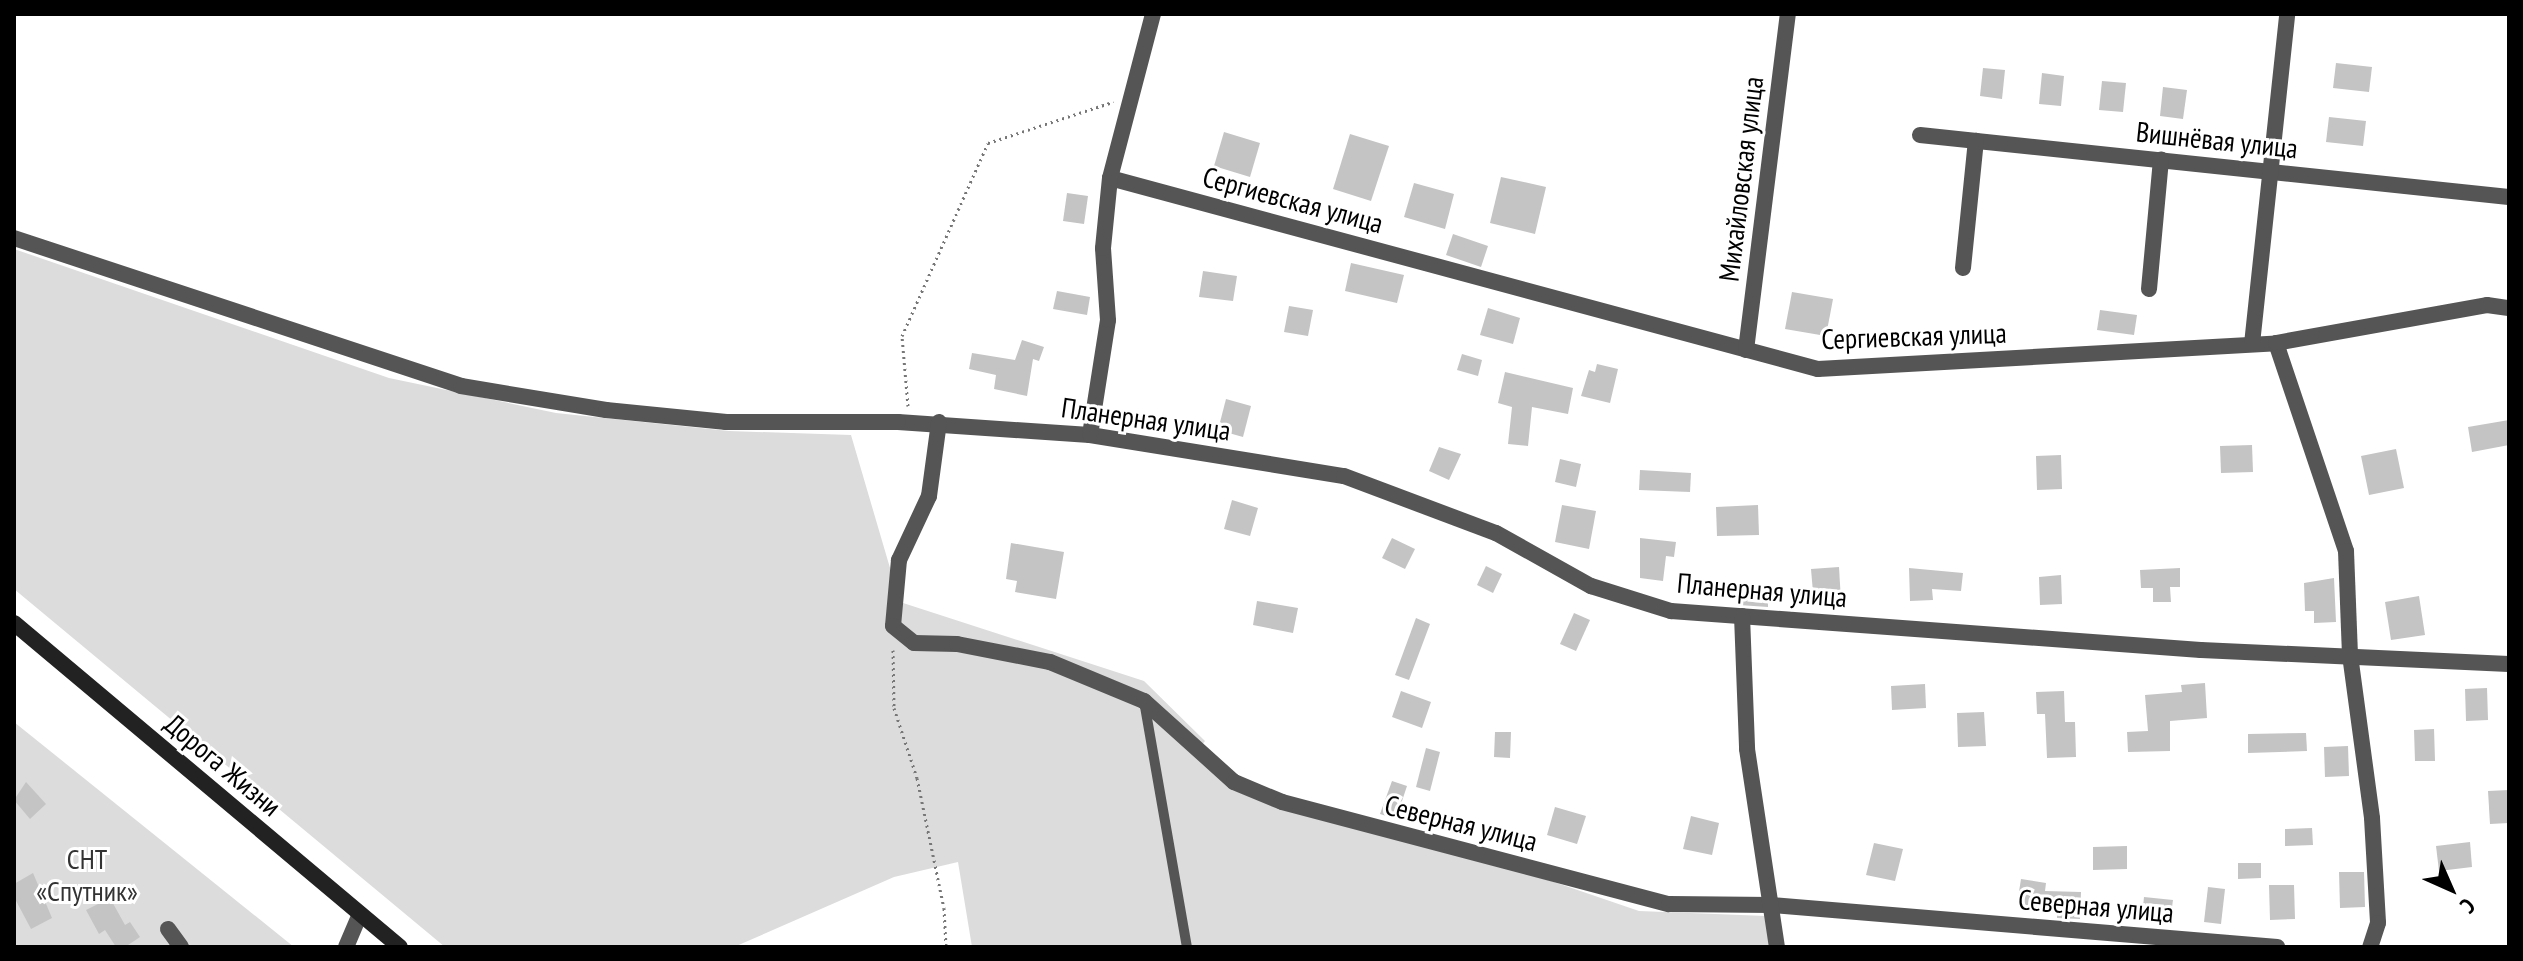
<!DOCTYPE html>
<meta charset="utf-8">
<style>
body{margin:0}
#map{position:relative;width:2523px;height:961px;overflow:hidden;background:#fff;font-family:"PT Sans Narrow",sans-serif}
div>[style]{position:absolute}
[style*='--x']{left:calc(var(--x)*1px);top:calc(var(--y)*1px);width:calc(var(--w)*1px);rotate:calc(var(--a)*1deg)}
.green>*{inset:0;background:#dcdcdc}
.building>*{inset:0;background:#c4c4c4}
.path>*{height:3px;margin-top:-1.5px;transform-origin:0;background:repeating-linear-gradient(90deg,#777 0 2px,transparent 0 6px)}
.service>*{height:10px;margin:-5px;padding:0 5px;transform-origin:5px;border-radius:5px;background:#555}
.minor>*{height:16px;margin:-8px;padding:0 8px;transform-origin:8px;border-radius:8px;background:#555}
.tertiary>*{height:16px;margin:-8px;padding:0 8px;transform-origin:8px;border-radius:8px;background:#555}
.secondary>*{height:16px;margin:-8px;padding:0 8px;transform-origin:8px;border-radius:8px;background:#222}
span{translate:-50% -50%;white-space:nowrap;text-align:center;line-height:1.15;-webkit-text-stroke:6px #fff;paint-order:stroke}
.street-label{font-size:28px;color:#000}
.park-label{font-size:28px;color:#333}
.frame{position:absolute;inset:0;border:16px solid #000;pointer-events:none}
.north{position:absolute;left:2411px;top:849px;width:80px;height:80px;-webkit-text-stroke:6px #fff;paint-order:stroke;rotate:135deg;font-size:22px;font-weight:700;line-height:32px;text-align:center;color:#000}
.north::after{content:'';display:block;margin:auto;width:28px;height:36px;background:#000;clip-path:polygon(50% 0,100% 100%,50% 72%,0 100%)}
</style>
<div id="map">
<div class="green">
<i style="clip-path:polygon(14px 249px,389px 378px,556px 413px,729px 431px,851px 435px,900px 602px,1144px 681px,1205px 741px,1194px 755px,1281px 808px,1495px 862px,1639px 911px,1766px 916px,1770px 947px,972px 947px,958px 862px,894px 877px,734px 947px,445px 947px,14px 589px)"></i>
<i style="clip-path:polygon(14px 722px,294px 947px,14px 947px)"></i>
</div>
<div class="building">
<i style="clip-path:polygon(2336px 63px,2372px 67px,2369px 92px,2333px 88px)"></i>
<i style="clip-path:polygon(1983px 68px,2005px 70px,2002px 99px,1980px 96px)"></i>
<i style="clip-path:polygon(2042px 73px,2064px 76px,2061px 106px,2039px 104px)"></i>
<i style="clip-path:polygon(2102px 81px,2126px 83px,2123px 112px,2099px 110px)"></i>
<i style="clip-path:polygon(2163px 87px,2187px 90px,2183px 119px,2160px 116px)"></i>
<i style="clip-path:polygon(2329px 117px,2366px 121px,2363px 146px,2326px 142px)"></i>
<i style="clip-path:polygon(1224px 132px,1260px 143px,1250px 177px,1214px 166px)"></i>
<i style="clip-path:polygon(1350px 134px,1389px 146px,1371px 201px,1333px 189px)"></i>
<i style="clip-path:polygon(1501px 177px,1546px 187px,1535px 234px,1490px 223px)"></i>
<i style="clip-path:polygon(1414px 183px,1454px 194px,1445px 229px,1404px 217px)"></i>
<i style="clip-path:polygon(1067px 193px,1088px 196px,1084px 224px,1063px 221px)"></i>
<i style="clip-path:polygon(1453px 234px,1488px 246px,1481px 267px,1446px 255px)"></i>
<i style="clip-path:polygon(1351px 263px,1404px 275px,1397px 303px,1345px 291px)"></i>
<i style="clip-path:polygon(1203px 271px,1237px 276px,1233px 301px,1199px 297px)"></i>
<i style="clip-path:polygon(1057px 291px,1090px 297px,1087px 315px,1053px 309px)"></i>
<i style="clip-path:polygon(1792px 292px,1833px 299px,1826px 336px,1785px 329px)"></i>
<i style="clip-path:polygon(1289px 306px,1313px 310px,1308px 336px,1284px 332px)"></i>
<i style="clip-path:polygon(1488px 308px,1520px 318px,1513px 344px,1480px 335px)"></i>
<i style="clip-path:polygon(2100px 310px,2137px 315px,2134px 335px,2097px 330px)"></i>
<i style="clip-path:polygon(1022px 340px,1044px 347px,1039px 361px,1033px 359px,1027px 396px,994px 389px,996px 375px,969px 369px,972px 353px,1015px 360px)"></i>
<i style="clip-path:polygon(1462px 354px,1482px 360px,1478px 376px,1457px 370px)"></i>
<i style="clip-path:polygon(1597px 364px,1618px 369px,1610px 403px,1581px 396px,1589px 370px,1595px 372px)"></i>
<i style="clip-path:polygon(1505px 372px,1573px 388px,1568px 414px,1532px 407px,1528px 446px,1508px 444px,1512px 407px,1498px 403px)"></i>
<i style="clip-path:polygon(1226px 399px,1251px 406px,1243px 437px,1218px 430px)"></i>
<i style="clip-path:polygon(2509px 420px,2509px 445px,2472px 452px,2468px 427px)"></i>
<i style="clip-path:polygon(2252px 445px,2253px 472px,2221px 473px,2220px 446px)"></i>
<i style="clip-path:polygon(1439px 447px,1461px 454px,1449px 480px,1429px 471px)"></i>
<i style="clip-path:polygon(2396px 449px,2404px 488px,2369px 495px,2361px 456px)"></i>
<i style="clip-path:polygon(2061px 455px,2062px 489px,2037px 490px,2036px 456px)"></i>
<i style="clip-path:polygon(1560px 459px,1581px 464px,1576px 487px,1555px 482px)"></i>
<i style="clip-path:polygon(1640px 470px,1691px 473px,1690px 492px,1639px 490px)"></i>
<i style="clip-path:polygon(1232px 500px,1258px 508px,1250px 536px,1224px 529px)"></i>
<i style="clip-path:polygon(1562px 505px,1596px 511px,1589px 549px,1555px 542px)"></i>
<i style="clip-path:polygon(1758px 505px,1759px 535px,1717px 536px,1716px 507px)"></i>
<i style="clip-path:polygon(1392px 538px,1415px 549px,1405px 569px,1382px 558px)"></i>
<i style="clip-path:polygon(1640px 538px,1676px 542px,1674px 557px,1666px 556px,1663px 581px,1640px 578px)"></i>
<i style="clip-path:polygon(1011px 543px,1064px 552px,1056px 599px,1015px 592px,1017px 581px,1006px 579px)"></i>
<i style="clip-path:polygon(1486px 566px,1502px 574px,1493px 593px,1477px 585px)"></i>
<i style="clip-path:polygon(1839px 567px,1841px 601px,1814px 604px,1811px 569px)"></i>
<i style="clip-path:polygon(1909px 568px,1963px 573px,1961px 591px,1932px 589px,1933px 600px,1910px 601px)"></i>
<i style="clip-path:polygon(2180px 568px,2180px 587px,2170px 587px,2171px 602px,2153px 602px,2153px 588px,2141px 588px,2140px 570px)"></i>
<i style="clip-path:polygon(2061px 575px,2062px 604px,2040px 605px,2039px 577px)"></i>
<i style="clip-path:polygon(2334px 578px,2336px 622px,2314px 623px,2314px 611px,2305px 611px,2304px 583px)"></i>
<i style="clip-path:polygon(1740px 586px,1768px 587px,1768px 607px,1739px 605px)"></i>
<i style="clip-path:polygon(2419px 596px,2425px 635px,2391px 640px,2385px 602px)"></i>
<i style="clip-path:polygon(1257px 601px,1298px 608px,1293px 633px,1253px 625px)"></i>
<i style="clip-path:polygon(1574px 613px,1590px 620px,1576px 651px,1560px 644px)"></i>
<i style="clip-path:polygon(1416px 618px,1430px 624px,1409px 680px,1395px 675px)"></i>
<i style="clip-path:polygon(2205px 683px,2207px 718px,2170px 721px,2170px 751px,2128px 752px,2127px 732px,2148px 731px,2145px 695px,2182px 692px,2181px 685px)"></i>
<i style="clip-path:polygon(1925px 684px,1926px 708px,1892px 710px,1891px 686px)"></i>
<i style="clip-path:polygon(2487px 688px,2488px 720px,2466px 721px,2465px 689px)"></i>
<i style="clip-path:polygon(1401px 691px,1431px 702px,1422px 728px,1392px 717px)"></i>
<i style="clip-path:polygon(2064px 691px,2065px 722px,2075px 722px,2076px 757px,2047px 758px,2045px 714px,2037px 714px,2036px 692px)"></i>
<i style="clip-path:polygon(1984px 712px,1986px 746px,1958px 747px,1957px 713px)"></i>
<i style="clip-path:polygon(2434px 729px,2435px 761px,2415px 761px,2414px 730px)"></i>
<i style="clip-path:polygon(1495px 732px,1511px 732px,1510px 758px,1494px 757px)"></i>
<i style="clip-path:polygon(2306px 733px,2307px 751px,2248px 753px,2248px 734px)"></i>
<i style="clip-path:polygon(2348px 746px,2349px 776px,2325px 777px,2324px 747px)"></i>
<i style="clip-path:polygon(1426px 748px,1440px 752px,1430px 791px,1416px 787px)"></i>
<i style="clip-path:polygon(1392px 781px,1407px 786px,1396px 819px,1380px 814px)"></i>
<i style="clip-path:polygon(26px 782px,46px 804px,30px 819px,14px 800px)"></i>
<i style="clip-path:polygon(2509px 790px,2509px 823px,2490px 824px,2488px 791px)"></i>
<i style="clip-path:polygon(1555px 807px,1586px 816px,1577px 844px,1547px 835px)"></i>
<i style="clip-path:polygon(1691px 816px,1719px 823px,1712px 855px,1683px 849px)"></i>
<i style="clip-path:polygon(2312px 828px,2313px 845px,2285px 846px,2285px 829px)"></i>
<i style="clip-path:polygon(2470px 842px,2472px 867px,2439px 871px,2436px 846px)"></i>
<i style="clip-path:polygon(1874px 843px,1903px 849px,1895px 881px,1866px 875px)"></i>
<i style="clip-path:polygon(2127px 846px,2127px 869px,2093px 870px,2093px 847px)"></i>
<i style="clip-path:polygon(2238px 863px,2261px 863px,2261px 878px,2238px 879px)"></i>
<i style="clip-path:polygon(2339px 872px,2364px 872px,2365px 907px,2340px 908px)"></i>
<i style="clip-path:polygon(33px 873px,52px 918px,31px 929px,14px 897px,14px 884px)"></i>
<i style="clip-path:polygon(2021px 879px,2046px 883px,2045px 891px,2081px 892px,2080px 919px,2057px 918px,2057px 910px,2017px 904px)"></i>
<i style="clip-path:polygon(2269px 885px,2294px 885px,2295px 919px,2270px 920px)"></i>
<i style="clip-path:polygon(2208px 887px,2225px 889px,2221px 924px,2204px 922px)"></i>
<i style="clip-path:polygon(2144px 897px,2173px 900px,2170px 921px,2142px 917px)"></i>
<i style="clip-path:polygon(110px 898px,125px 925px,130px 922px,140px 937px,125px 947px,116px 947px,105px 930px,99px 934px,86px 910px)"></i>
</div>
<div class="path">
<i style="--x:908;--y:406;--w:70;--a:-94.9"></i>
<i style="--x:902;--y:336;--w:211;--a:-66"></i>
<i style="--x:988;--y:143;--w:132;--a:-18.2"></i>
<i style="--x:893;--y:650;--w:58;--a:89"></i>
<i style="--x:894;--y:708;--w:74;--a:71.8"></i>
<i style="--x:917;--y:778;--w:133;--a:78.3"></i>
<i style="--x:944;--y:908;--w:39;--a:87"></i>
</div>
<div class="service">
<i style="--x:1144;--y:701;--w:250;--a:80.1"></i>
</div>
<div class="minor">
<i style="--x:1920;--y:135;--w:592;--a:6.01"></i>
<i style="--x:1110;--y:178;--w:733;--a:15.1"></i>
<i style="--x:1818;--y:369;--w:459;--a:-3.2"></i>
<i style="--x:2276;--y:343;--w:219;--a:71.4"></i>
<i style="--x:2346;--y:551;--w:104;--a:87.8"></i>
<i style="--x:2350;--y:655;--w:164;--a:82.3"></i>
<i style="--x:2372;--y:818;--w:105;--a:86.7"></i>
<i style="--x:2378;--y:923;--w:25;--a:108"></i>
<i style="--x:1963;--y:268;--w:128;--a:-84.2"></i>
<i style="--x:2149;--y:289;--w:130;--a:-84.7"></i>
<i style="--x:2276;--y:343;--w:214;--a:-10.2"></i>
<i style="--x:2487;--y:305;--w:22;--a:8"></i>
<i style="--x:2252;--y:344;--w:332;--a:-83.9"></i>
<i style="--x:1746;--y:350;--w:339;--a:-82.9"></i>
<i style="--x:898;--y:422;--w:192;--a:3.9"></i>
<i style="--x:1090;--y:435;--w:257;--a:9.2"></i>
<i style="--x:1344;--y:476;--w:162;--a:20.6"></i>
<i style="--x:1496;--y:533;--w:109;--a:29.2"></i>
<i style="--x:1591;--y:586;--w:84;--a:17.4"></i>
<i style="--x:1671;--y:611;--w:531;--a:4.21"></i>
<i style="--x:2201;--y:650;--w:308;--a:2.6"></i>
<i style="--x:939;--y:422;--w:75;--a:97.7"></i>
<i style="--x:929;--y:496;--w:71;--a:115.1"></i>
<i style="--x:899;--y:560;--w:66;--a:95.2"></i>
<i style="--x:893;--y:626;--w:27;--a:39"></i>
<i style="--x:914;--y:643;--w:43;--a:1.3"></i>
<i style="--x:957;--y:644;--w:95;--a:11"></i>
<i style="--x:1050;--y:662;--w:102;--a:22.5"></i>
<i style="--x:1144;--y:701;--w:121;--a:42"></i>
<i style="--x:1234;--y:782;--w:52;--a:22.6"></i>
<i style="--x:1282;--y:802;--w:400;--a:14.8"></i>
<i style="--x:1669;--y:904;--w:103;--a:0.6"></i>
<i style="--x:1772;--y:905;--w:507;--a:4.75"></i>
<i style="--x:1090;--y:435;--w:116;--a:-81.1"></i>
<i style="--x:1108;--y:320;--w:72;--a:-94"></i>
<i style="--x:1103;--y:248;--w:70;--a:-84.3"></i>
<i style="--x:1110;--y:178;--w:170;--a:-75.3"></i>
<i style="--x:1742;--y:616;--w:133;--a:87.8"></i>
<i style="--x:1747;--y:749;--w:200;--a:81.4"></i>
<i style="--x:168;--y:929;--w:22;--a:54"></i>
<i style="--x:346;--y:947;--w:36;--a:-67"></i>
</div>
<div class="tertiary">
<i style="--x:14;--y:238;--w:471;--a:18.3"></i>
<i style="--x:461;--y:386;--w:147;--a:9.4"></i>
<i style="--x:606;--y:410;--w:121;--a:5.7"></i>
<i style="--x:726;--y:422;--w:172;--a:0"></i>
</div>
<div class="secondary">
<i style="--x:14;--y:623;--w:504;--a:40.01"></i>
</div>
<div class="street-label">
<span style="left:2217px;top:140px;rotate:6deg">Вишнёвая улица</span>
<span style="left:1741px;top:179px;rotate:-83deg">Михайловская улица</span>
<span style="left:1293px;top:200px;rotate:15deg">Сергиевская улица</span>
<span style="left:1914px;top:336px;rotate:-2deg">Сергиевская улица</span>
<span style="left:1146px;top:419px;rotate:8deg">Планерная улица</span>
<span style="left:1762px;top:590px;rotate:5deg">Планерная улица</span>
<span style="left:223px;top:765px;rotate:40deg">Дорога Жизни</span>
<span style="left:1461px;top:823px;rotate:14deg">Северная улица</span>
<span style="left:2096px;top:906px;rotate:5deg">Северная улица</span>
</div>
<div class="park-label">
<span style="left:87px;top:875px">СНТ<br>«Спутник»</span>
</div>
<div class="frame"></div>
<div class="north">С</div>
</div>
